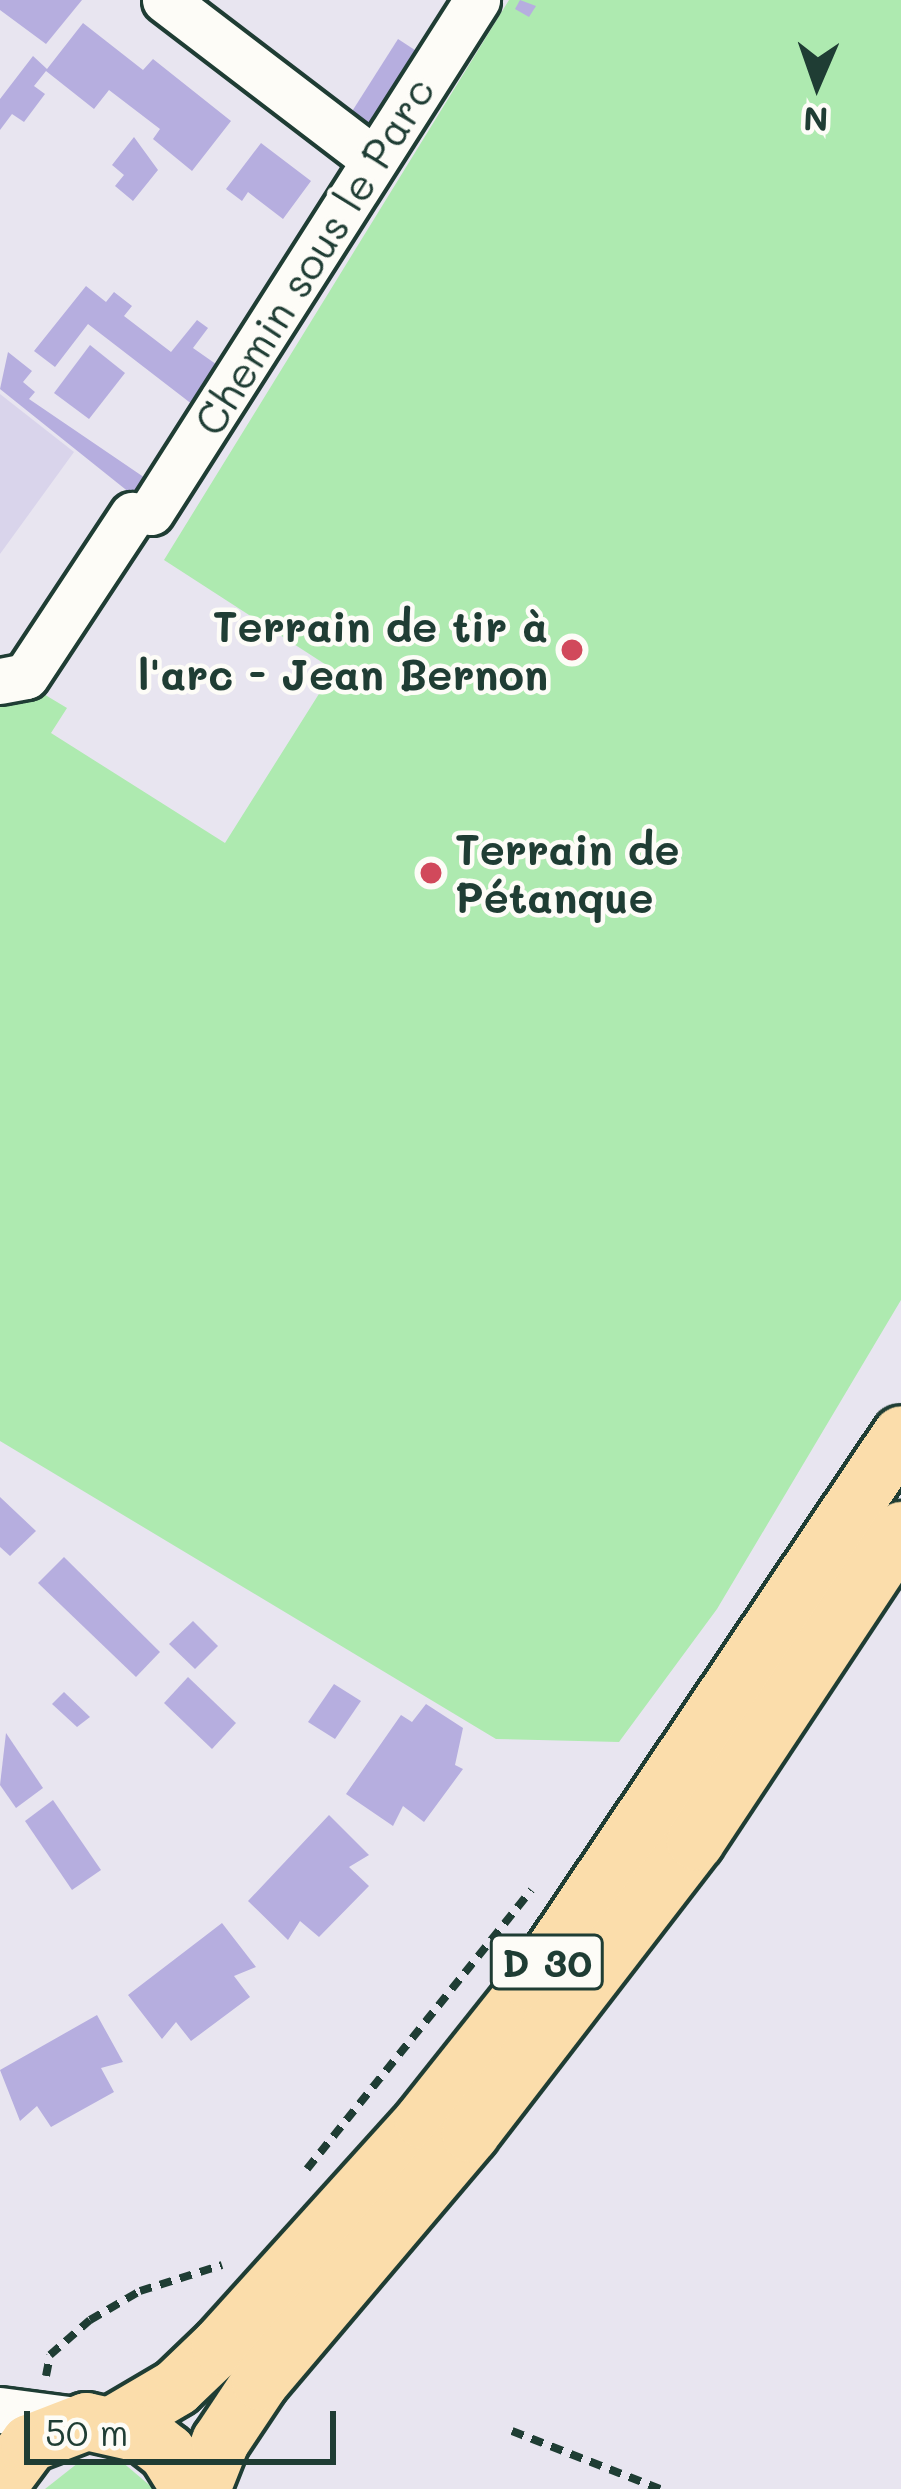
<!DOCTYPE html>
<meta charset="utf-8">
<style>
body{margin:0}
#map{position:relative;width:901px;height:2489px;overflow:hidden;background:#e8e5f0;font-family:Mali,sans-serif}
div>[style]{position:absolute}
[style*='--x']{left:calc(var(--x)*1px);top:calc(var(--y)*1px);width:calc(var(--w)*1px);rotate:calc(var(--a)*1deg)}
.built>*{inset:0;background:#d9d4eb}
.green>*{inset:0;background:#aeeab0}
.building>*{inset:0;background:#b6aedf}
.path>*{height:8px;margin-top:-4px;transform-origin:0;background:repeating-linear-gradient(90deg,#1f3d34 0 12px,transparent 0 21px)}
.roads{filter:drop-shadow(3px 0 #1f3d34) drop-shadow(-3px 0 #1f3d34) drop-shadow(0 3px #1f3d34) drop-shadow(0 -3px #1f3d34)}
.minor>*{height:45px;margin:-22.5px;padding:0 22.5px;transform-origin:22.5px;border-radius:22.5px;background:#fdfcf7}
.major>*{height:57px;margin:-28.5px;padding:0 28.5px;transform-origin:28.5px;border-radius:28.5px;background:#fbddab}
.dots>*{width:33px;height:33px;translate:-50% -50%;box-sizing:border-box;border:6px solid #fdfcf7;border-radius:50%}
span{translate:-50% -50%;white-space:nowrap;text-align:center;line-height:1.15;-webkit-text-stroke:9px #fdfcf7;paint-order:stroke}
.shield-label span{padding:3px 9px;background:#fdfcf7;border:3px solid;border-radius:9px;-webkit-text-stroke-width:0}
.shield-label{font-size:39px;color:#1f3d34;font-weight:700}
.street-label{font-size:42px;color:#1f3d34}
.poi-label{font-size:42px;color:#1f3d34;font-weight:700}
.right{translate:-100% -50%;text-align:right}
.left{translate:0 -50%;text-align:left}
.north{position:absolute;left:757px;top:24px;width:120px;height:120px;-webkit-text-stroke:9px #fdfcf7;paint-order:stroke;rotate:182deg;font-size:33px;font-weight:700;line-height:48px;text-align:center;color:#1f3d34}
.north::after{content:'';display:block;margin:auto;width:42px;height:54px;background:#1f3d34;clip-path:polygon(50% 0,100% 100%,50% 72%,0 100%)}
.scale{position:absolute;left:24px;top:2411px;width:312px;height:54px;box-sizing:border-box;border:6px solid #1f3d34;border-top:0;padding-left:15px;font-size:36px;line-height:42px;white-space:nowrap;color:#1f3d34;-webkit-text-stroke:9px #fdfcf7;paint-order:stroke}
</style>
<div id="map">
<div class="built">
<i style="clip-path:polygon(0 394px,74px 452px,0 554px)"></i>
</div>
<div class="green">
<i style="clip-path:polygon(509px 0,901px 0,901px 1300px,717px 1609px,619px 1742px,496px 1739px,0 1441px,0 691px,27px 684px,67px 708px,51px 733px,225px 843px,334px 670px,164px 560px)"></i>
<i style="clip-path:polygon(83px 2459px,121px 2461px,154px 2489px,45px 2489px)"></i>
</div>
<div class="building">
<i style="clip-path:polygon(0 0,82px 0,46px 44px,0 10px)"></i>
<i style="clip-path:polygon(520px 0,536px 6px,529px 17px,515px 9px)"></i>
<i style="clip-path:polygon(83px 23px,143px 70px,153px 59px,231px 121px,192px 171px,153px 139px,160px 129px,109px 90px,94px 109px,46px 71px,34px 86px,45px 94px,24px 122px,12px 114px,0 130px,0 99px,33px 56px,47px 69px)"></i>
<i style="clip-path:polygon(398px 39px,421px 54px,383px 121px,365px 124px,351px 113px)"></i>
<i style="clip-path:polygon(134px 137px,158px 170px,133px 201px,115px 186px,124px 175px,112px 165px)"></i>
<i style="clip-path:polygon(261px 143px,311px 181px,283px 219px,248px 192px,242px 201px,226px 189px)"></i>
<i style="clip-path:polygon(86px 286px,106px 302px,114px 292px,132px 306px,124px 316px,171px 352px,197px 320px,208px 328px,193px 348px,223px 369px,197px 408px,88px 324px,55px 367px,34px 351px)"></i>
<i style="clip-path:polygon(90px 345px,125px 373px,89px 419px,54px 393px)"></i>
<i style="clip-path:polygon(8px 352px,32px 371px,23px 382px,35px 392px,29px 399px,151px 482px,135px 497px,0 389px)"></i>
<i style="clip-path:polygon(0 1497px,36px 1531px,10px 1556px,0 1547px)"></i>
<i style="clip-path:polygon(64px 1557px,160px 1652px,136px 1677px,38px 1583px)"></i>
<i style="clip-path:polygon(193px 1621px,218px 1646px,195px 1669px,169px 1644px)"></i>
<i style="clip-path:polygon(188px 1677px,236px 1723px,212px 1749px,164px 1703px)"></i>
<i style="clip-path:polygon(334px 1684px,361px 1701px,335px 1739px,308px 1722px)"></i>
<i style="clip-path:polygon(64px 1692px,90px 1717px,77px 1727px,52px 1704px)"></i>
<i style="clip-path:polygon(426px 1704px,463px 1728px,455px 1765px,463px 1769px,424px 1822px,403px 1806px,393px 1826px,346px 1794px,401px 1715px,412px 1722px)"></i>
<i style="clip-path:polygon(6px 1733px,43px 1788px,16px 1808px,0 1785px)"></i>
<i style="clip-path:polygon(53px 1800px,101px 1870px,72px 1890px,25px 1821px)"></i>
<i style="clip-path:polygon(329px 1815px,369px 1855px,349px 1867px,369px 1886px,319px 1937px,300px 1921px,288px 1940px,248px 1901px)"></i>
<i style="clip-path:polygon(222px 1923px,256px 1967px,234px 1976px,250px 1997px,191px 2041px,176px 2022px,162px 2039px,128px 1995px)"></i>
<i style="clip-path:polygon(97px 2015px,123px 2062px,101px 2068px,114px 2092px,51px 2127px,37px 2106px,20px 2121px,0 2070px)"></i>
</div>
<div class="path">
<i style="--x:307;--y:2169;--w:358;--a:-51.2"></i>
<i style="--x:46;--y:2376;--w:21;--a:-79"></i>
<i style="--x:50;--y:2355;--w:53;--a:-41.2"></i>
<i style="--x:90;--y:2320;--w:58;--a:-30.1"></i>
<i style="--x:140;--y:2291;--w:86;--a:-17.6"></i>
<i style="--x:512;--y:2431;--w:159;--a:21.4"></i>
</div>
<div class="roads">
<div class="minor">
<i style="--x:165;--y:0;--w:263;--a:37.4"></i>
<i style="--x:151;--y:512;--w:607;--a:-57.51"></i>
<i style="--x:0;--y:681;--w:26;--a:-11"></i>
<i style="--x:26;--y:676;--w:193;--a:-56.6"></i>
<i style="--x:0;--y:2410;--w:84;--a:7.5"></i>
</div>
<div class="major">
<i style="--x:115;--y:2423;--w:71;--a:-30.5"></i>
<i style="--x:176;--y:2387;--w:61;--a:-43.7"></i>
<i style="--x:220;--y:2345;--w:303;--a:-47.9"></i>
<i style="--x:423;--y:2120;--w:175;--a:-51.5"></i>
<i style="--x:532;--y:1983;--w:661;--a:-56.09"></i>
<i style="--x:0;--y:2482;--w:49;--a:-53.4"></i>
<i style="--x:29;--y:2443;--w:61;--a:-21.1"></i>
<i style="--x:86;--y:2421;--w:59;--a:12.6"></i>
<i style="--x:144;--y:2434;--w:29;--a:38"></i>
<i style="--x:167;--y:2452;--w:44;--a:58.1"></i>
<i style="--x:201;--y:2489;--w:52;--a:-68.4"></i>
<i style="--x:220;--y:2441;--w:72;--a:-56.3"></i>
<i style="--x:260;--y:2381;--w:325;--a:-49.7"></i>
<i style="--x:470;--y:2133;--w:369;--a:-52.4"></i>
<i style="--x:695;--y:1841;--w:373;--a:-56.5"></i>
</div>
</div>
<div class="dots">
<i style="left:572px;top:650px;background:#d1495b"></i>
<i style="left:431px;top:873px;background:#d1495b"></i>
</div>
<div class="shield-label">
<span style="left:547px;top:1962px">D 30</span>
</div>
<div class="street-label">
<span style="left:314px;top:256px;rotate:-58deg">Chemin sous le Parc</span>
</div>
<div class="poi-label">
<span class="right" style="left:548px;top:650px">Terrain de tir à<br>l'arc - Jean Bernon</span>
<span class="left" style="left:455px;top:873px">Terrain de<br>Pétanque</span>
</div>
<div class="north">N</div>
<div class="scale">50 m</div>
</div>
